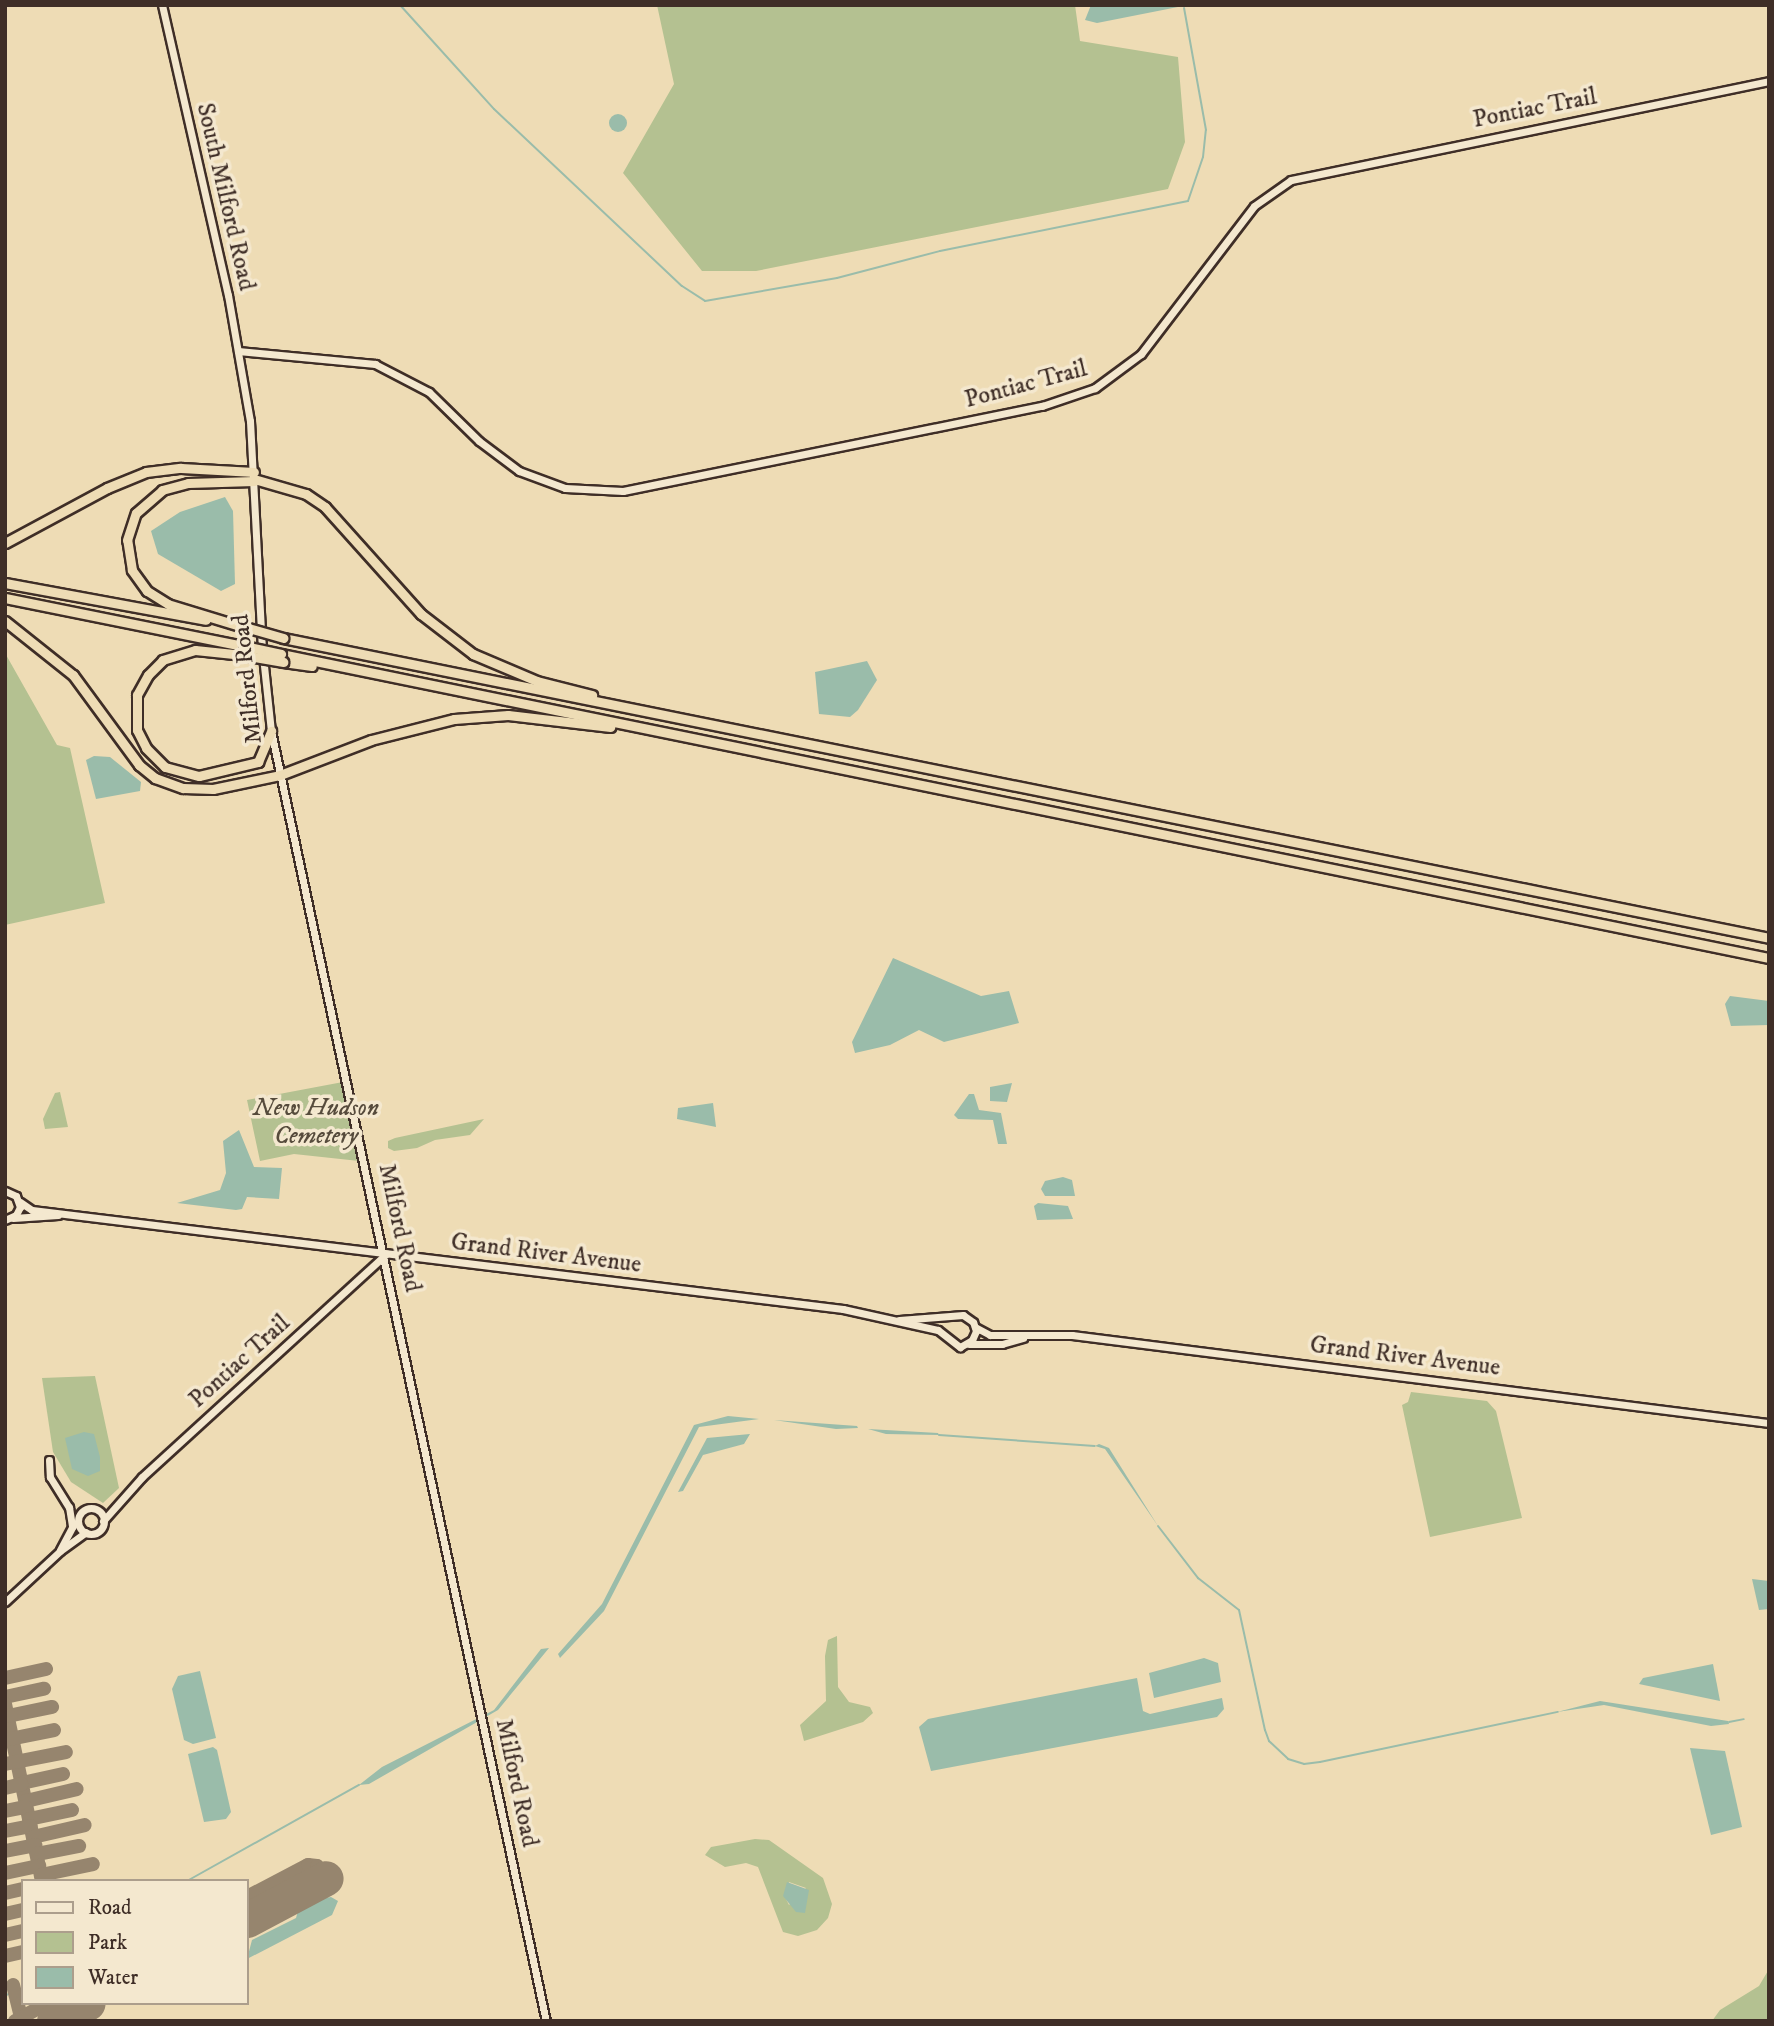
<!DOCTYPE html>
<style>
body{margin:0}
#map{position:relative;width:1774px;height:2026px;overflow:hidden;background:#eedcb5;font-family:"IM FELL DW Pica",serif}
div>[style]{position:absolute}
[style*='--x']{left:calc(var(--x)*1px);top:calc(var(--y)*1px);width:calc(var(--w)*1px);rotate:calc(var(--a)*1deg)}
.green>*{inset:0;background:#b4c191}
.water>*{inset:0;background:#9abcaa}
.round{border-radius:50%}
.stream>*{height:2px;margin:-1px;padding:0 1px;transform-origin:1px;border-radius:1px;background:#9abcaa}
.taxiway>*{height:14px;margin:-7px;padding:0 7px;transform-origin:7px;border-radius:7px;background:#96856e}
.runway>*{height:35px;margin:-17.5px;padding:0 17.5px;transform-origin:17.5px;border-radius:17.5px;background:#96856e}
.roads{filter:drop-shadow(2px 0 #3f2e27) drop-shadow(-2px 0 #3f2e27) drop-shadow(0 2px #3f2e27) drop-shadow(0 -2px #3f2e27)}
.secondary>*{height:7px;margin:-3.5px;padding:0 3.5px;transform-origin:3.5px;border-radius:3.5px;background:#f4e8cf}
.secondary>.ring{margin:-3.5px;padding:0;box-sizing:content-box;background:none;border:7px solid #f4e8cf;border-radius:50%}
.highway>*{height:9px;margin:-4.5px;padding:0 4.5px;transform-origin:4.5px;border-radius:4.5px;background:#eedcb5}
.bridges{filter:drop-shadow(2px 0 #3f2e27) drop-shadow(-2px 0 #3f2e27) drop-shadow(0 2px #3f2e27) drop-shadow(0 -2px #3f2e27)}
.highway-bridge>*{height:9px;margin:-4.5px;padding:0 4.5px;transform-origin:4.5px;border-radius:4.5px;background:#eedcb5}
span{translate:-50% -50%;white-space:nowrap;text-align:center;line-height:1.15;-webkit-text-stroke:7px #f4e8cf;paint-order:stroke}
.street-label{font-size:24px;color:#3f2e27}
.park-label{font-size:24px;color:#564b3c;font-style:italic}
.frame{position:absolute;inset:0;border:7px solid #3f2e27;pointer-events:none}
.legend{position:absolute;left:21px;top:1879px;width:228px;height:126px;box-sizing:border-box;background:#f4e8cf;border:2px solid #ac9e8c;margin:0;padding:9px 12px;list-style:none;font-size:21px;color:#3f2e27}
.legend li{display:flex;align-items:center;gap:14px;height:35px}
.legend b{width:35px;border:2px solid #ac9e8c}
</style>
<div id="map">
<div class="green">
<i style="clip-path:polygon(657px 5px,1075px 5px,1080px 41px,1178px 57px,1185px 142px,1168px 189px,756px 271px,702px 271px,623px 173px,674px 84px)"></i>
<i style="clip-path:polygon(5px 653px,57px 745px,70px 748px,105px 903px,5px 925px)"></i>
<i style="clip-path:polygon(343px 1082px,359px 1161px,294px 1154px,260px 1161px,247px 1100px)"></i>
<i style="clip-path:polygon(60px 1092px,68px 1127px,45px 1129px,43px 1119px,55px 1093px)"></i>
<i style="clip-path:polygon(484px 1119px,470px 1135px,435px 1140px,417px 1148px,394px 1151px,388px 1148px,388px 1141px,395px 1138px)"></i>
<i style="clip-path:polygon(95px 1376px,119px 1488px,103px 1503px,71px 1482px,53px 1452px,42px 1378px)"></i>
<i style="clip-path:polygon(1411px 1392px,1487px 1401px,1496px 1411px,1522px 1518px,1430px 1537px,1402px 1405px,1408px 1402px)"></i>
<i style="clip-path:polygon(837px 1636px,838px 1687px,849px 1702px,870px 1707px,873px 1713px,863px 1722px,804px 1741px,800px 1725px,826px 1701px,825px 1656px,828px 1640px)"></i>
<i style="clip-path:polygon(evenodd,755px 1839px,769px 1840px,823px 1878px,832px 1904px,828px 1918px,817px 1930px,798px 1936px,783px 1932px,758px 1867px,746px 1863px,725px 1867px,705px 1855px,711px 1847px,755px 1839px,789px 1882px,806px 1888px,789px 1905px,785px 1897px,789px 1882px)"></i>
<i style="clip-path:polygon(1769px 1969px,1769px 2021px,1712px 2021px,1720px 2010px,1759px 1986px)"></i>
</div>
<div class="water">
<i style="clip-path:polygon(1091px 5px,1188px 5px,1097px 23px,1085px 20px)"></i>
<i class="round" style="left:609px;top:114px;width:18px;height:18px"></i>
<i style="clip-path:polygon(225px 497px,233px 511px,235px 584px,221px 591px,158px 554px,151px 531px,180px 512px)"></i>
<i style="clip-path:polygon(867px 661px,877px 680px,858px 710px,850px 717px,819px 714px,815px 672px)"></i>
<i style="clip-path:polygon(94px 756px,110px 757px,141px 782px,140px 791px,96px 799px,86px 760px)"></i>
<i style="clip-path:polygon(893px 958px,981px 996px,1009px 991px,1019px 1023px,944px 1042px,919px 1030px,890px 1045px,855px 1053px,852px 1042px)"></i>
<i style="clip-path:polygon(1730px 996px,1769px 1001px,1769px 1025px,1731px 1026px,1725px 1004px)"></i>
<i style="clip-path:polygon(1012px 1083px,1007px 1102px,990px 1101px,990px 1087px)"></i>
<i style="clip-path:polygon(969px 1094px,974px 1094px,979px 1110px,1001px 1113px,1007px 1144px,998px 1144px,993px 1120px,958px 1119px,954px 1115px)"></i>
<i style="clip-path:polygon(713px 1103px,716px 1127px,677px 1119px,678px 1108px)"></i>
<i style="clip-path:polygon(239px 1130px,254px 1167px,282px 1168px,279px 1199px,247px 1197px,242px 1209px,236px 1210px,177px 1203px,220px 1190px,226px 1173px,223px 1141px)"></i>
<i style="clip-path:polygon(1063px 1177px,1072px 1180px,1075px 1196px,1045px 1196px,1041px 1189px,1045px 1181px)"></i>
<i style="clip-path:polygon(1038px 1203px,1068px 1206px,1073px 1219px,1037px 1220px,1034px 1206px)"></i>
<i style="clip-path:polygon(728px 1416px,759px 1419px,699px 1427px,604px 1611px,560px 1658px,558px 1654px,602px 1604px,694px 1425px)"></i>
<i style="clip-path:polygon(774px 1420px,857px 1426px,858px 1428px,836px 1429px)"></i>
<i style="clip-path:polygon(868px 1429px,938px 1433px,939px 1435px,886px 1434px)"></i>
<i style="clip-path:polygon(84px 1432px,94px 1434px,100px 1457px,100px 1471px,88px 1476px,72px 1469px,65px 1438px)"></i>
<i style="clip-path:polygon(750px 1434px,744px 1444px,703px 1455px,683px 1491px,678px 1492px,707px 1438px)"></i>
<i style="clip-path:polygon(1099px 1444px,1109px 1448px,1158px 1526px,1105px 1449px,1095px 1446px)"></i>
<i style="clip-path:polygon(1752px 1579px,1769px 1581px,1769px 1609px,1759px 1610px)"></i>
<i style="clip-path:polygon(549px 1648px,498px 1710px,369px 1784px,359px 1785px,382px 1767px,494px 1710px,541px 1649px)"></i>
<i style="clip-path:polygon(1204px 1658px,1218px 1663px,1221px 1682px,1154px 1698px,1149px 1673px)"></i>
<i style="clip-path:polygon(1713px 1664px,1720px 1701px,1639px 1684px,1643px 1678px)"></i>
<i style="clip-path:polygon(200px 1671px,216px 1738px,193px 1744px,184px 1740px,172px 1689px,178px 1676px)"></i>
<i style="clip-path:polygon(1137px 1678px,1143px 1711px,1150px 1714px,1222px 1698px,1224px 1709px,1217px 1717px,931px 1771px,919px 1727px,928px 1719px)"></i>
<i style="clip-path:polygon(1600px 1701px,1728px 1721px,1729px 1724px,1711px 1726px,1604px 1705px,1557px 1712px)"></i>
<i style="clip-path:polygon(213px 1747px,217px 1750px,231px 1812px,226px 1819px,204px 1822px,188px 1754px)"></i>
<i style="clip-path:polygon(1690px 1748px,1725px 1751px,1742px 1827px,1711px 1835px)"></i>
<i style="clip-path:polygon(787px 1882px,809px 1890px,805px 1913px,796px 1912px,783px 1896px)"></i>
<i style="clip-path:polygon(331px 1897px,338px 1901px,332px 1915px,247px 1959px,252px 1940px,296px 1918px,298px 1911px,319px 1899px)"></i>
</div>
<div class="stream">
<i style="--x:400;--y:5;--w:140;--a:47.9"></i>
<i style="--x:494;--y:109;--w:258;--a:43.3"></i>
<i style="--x:682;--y:286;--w:27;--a:33"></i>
<i style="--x:705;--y:301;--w:134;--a:-9.9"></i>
<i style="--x:837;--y:278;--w:106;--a:-14.7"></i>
<i style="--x:940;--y:251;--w:253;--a:-11.4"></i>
<i style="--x:1188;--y:201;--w:46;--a:-71.2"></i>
<i style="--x:1203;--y:157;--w:27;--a:-84"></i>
<i style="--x:1206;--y:130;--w:124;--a:-100.2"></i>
<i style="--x:939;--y:1435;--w:156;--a:4"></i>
<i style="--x:1158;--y:1526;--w:66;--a:52.4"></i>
<i style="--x:1198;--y:1578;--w:52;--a:38"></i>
<i style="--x:1239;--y:1610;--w:123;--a:77.8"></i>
<i style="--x:1265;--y:1730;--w:12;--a:70"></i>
<i style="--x:1269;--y:1741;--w:26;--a:43"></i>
<i style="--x:1288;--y:1759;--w:17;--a:17"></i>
<i style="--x:1304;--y:1764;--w:16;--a:-7"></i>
<i style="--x:1320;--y:1762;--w:243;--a:-11.9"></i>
<i style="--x:1768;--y:1714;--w:1;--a:0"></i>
<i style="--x:1729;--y:1722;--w:15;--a:-11"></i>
<i style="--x:187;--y:1881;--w:197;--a:-29.2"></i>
<i style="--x:22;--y:1986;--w:1;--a:-45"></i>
<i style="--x:5;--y:1996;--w:6;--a:-31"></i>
</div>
<div class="taxiway">
<i style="--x:5;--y:1678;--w:42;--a:-12.4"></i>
<i style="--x:5;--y:1697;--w:40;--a:-12"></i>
<i style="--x:5;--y:1704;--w:181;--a:78.2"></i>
<i style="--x:8;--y:1716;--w:45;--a:-11.6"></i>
<i style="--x:5;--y:1740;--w:50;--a:-11.5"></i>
<i style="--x:5;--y:1764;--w:62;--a:-11.1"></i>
<i style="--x:22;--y:1783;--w:42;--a:-12.4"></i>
<i style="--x:5;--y:1788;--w:17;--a:-13"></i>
<i style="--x:26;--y:1801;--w:52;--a:-13.2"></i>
<i style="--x:5;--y:1811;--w:21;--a:-11"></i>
<i style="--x:29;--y:1819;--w:44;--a:-11.8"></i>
<i style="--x:5;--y:1831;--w:26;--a:-11"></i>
<i style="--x:33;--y:1837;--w:53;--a:-13"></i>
<i style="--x:5;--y:1851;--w:31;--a:-11"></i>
<i style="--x:37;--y:1854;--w:43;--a:-10.8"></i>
<i style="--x:5;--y:1873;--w:35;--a:-12"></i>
<i style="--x:41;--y:1875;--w:53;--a:-11.9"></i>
<i style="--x:5;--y:1893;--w:18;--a:-13"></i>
<i style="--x:247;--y:1897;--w:69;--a:-27.7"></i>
<i style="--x:308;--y:1865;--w:9;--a:6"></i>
<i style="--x:317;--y:1866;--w:15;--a:62"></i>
<i style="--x:5;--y:1914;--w:18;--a:-13"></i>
<i style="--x:5;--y:1935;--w:18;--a:-13"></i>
<i style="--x:5;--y:1956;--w:18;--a:-13"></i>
<i style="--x:13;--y:1985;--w:34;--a:76"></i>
<i style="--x:68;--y:2003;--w:10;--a:79"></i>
<i style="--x:15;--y:2021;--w:38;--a:-29"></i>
</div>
<div class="runway">
<i style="--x:247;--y:1920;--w:89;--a:-28"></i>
<i style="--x:54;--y:2021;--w:38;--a:-28"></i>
</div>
<div class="roads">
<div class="secondary">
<i style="--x:162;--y:5;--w:297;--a:77.2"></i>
<i style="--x:228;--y:295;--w:128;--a:80.1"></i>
<i style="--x:250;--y:421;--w:226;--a:87"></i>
<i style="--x:262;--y:647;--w:84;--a:83.9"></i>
<i style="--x:271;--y:731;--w:1319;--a:77.97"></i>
<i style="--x:238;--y:351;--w:138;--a:5.4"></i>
<i style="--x:375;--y:364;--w:61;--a:27.4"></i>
<i style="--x:429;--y:392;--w:70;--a:44.4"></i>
<i style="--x:479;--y:441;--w:50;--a:36.9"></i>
<i style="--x:519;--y:471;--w:49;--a:20.3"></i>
<i style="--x:565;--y:488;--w:58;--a:3"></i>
<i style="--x:623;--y:491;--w:428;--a:-11.5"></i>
<i style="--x:1042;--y:406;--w:56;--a:-18.8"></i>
<i style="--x:1095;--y:388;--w:57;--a:-36.5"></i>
<i style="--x:1141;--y:354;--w:186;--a:-52.6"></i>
<i style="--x:1254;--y:206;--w:45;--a:-35.1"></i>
<i style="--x:1291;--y:180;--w:488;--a:-11.7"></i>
<i style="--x:5;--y:1191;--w:12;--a:24"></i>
<i style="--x:16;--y:1196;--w:12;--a:70"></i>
<i style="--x:20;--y:1207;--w:9;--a:117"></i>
<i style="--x:16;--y:1215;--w:12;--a:156"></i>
<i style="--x:20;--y:1202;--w:14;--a:34"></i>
<i style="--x:32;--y:1210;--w:817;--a:6.96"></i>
<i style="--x:843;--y:1309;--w:97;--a:12.5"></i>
<i style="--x:938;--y:1330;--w:28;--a:38"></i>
<i style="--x:960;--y:1347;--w:14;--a:-30"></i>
<i style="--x:972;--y:1340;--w:10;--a:-66"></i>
<i style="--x:976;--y:1331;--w:9;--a:-108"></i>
<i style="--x:973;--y:1322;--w:12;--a:-145"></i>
<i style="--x:963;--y:1315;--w:64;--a:175.5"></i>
<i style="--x:13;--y:1218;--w:45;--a:-3.8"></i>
<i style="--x:975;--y:1327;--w:17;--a:28"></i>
<i style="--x:990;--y:1335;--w:82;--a:0"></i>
<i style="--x:1072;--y:1335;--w:703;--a:7.2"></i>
<i style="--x:969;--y:1344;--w:33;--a:0"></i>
<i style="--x:1002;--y:1344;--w:22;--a:-16"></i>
<i style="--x:49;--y:1460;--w:17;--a:87"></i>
<i style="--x:50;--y:1477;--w:36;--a:58"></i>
<i style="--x:69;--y:1507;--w:20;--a:81"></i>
<i class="ring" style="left:78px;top:1508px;width:19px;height:19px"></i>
<i style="--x:103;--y:1521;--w:59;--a:-48.4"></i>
<i style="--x:142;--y:1477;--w:331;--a:-42.4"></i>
<i style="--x:60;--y:1550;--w:30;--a:-62"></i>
<i style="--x:5;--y:1602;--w:75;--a:-42.8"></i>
<i style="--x:60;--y:1551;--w:32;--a:-36"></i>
</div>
<div class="highway">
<i style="--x:254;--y:479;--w:54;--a:16.1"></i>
<i style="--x:306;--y:494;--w:23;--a:34"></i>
<i style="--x:325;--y:507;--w:144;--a:48.1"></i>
<i style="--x:421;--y:614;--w:66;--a:37.6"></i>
<i style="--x:473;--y:654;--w:69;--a:22.9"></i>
<i style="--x:537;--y:681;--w:57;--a:14.3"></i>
<i style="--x:5;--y:543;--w:116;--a:-28.3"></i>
<i style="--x:107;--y:488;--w:42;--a:-22.3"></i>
<i style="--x:146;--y:472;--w:35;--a:-7"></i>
<i style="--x:181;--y:468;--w:73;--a:3.1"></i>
<i style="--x:5;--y:583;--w:204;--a:10.4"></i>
<i style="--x:5;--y:598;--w:244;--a:11.4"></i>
<i style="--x:5;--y:621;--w:87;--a:38.5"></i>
<i style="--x:73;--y:675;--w:112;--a:53.7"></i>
<i style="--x:139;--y:765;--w:21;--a:39"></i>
<i style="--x:155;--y:778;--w:30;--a:20"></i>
<i style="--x:183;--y:788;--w:30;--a:2"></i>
<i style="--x:213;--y:789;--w:68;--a:-11.8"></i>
<i style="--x:280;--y:775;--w:97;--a:-21"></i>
<i style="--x:371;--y:740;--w:86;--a:-14.2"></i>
<i style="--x:454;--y:719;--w:54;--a:-4.2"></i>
<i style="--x:508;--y:715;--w:103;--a:6.7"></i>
<i style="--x:243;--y:627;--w:78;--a:-163"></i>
<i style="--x:168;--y:604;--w:25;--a:-148"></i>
<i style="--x:147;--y:591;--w:26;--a:-126"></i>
<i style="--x:132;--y:570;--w:30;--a:-99"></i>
<i style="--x:127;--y:540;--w:28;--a:-72"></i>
<i style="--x:136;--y:513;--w:35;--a:-41"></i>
<i style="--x:162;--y:490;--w:27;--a:-15"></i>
<i style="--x:188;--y:483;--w:66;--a:-1.7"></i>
<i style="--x:283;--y:638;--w:1516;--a:11.41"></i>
<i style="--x:281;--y:654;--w:1519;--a:11.55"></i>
<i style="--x:243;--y:655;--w:48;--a:-174.1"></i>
<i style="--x:195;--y:650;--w:34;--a:163"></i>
<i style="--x:163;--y:660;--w:21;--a:135"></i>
<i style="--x:148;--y:675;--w:23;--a:119"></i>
<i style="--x:137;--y:695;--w:35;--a:90"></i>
<i style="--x:137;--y:730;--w:20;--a:63"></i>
<i style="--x:146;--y:748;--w:27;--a:45"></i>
<i style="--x:165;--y:767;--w:35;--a:15"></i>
<i style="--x:199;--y:776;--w:61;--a:-13.3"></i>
<i style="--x:258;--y:762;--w:34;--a:-67"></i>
<i style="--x:283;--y:662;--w:29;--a:8"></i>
</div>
</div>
<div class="bridges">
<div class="highway-bridge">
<i style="--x:245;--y:627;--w:40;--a:16"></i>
<i style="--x:244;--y:646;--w:38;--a:12"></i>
<i style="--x:243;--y:655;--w:41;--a:9.9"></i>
</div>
</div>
<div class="street-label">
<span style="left:1535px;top:109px;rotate:-11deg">Pontiac Trail</span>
<span style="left:225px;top:197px;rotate:77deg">South Milford Road</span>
<span style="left:1026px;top:385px;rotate:-15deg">Pontiac Trail</span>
<span style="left:248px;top:679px;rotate:-96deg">Milford Road</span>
<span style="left:399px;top:1228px;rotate:78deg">Milford Road</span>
<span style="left:546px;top:1254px;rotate:7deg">Grand River Avenue</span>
<span style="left:1405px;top:1357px;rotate:7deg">Grand River Avenue</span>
<span style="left:240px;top:1362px;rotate:-42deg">Pontiac Trail</span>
<span style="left:516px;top:1783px;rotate:78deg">Milford Road</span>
</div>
<div class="park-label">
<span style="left:316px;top:1123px">New Hudson<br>Cemetery</span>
</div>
<div class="frame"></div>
<ul class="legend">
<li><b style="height:9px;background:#f4e8cf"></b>Road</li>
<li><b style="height:19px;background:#b4c191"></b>Park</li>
<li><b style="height:19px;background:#9abcaa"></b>Water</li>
</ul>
</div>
